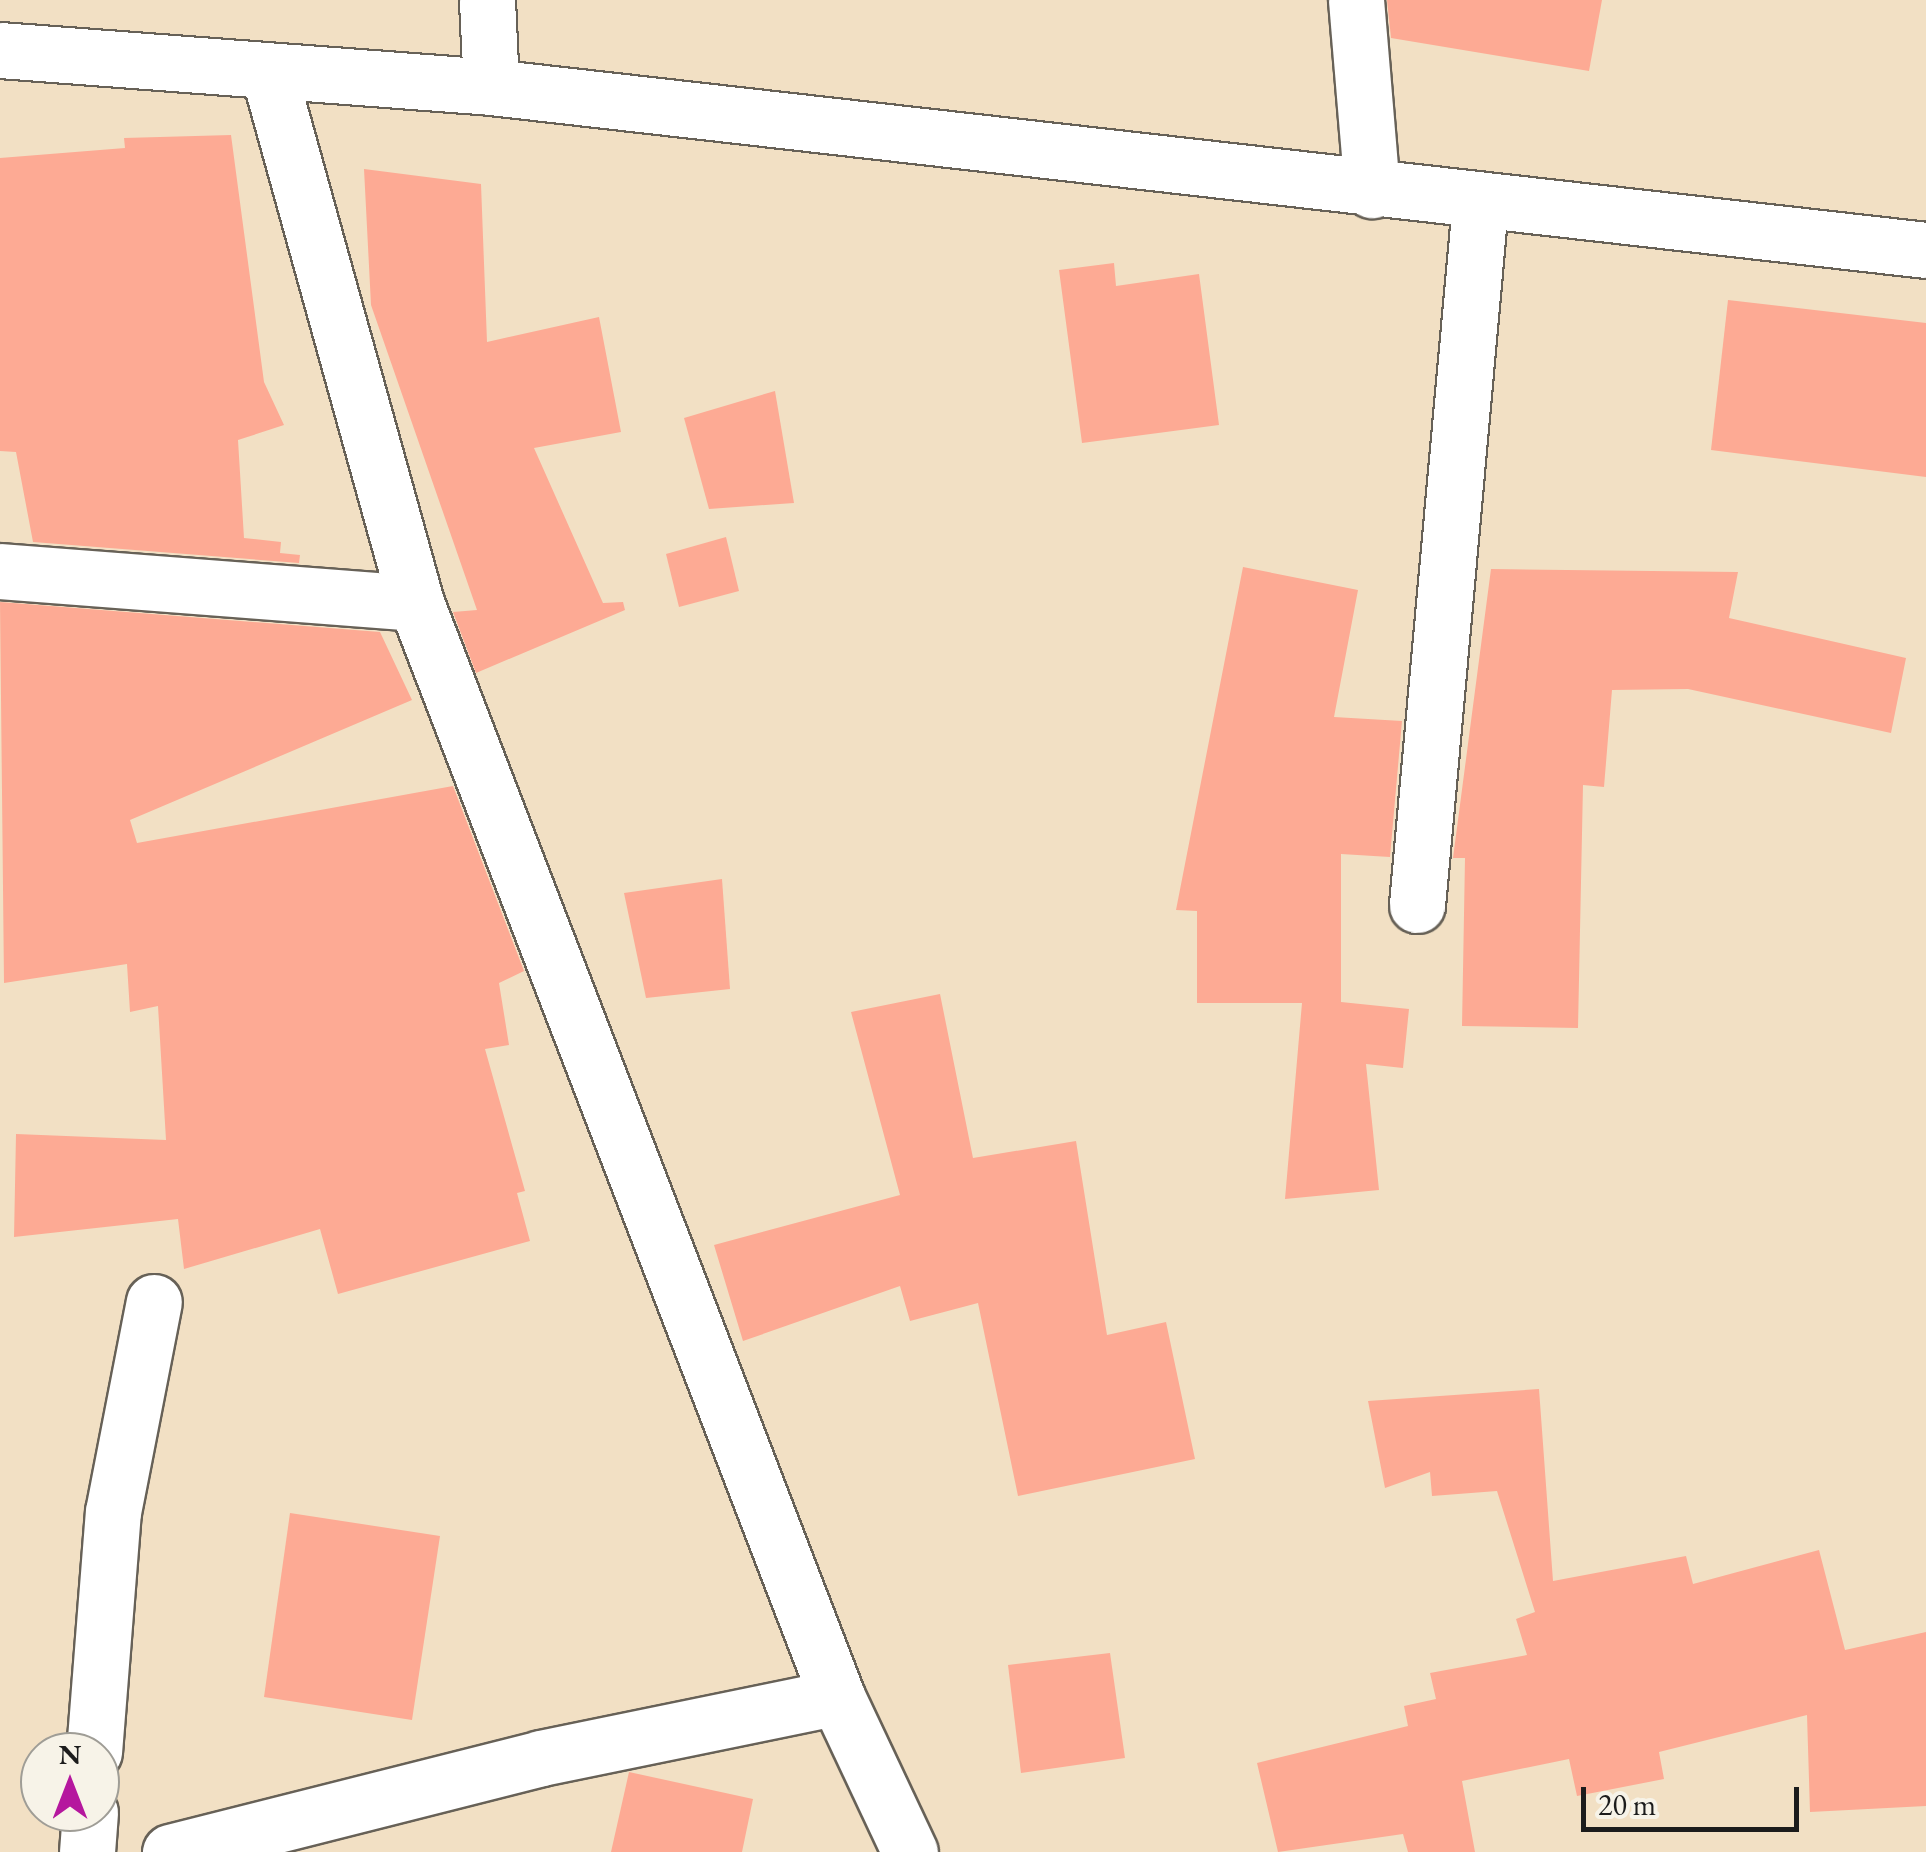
<!DOCTYPE html>
<style>
body{margin:0}
#map{position:relative;width:1926px;height:1852px;overflow:hidden;background:#f2e0c4;font-family:"EB Garamond",serif}
div>[style]{position:absolute}
[style*='--x']{left:calc(var(--x)*1px);top:calc(var(--y)*1px);width:calc(var(--w)*1px);rotate:calc(var(--a)*1deg)}
.building>*{inset:0;background:#fdaa94}
.roads{filter:drop-shadow(2px 0 #676157) drop-shadow(-2px 0 #676157) drop-shadow(0 2px #676157) drop-shadow(0 -2px #676157)}
.street>*{height:55px;margin:-27.5px;padding:0 27.5px;transform-origin:27.5px;border-radius:27.5px;background:#fff}
span{translate:-50% -50%;white-space:nowrap;text-align:center;line-height:1.15;-webkit-text-stroke:8px #f7f3e8;paint-order:stroke}
.north{position:absolute;left:20px;top:1732px;width:100px;height:100px;box-sizing:border-box;background:#f7f3e8;border:2px solid #9f9d96;border-radius:50%;rotate:0deg;font-size:28px;font-weight:700;line-height:40px;text-align:center;color:#1c1c1c}
.north::after{content:'';display:block;margin:auto;width:35px;height:45px;background:#b5179e;clip-path:polygon(50% 0,100% 100%,50% 72%,0 100%)}
.scale{position:absolute;left:1581px;top:1787px;width:218px;height:45px;box-sizing:border-box;border:5px solid #1c1c1c;border-top:0;padding-left:12px;font-size:30px;line-height:35px;white-space:nowrap;color:#1c1c1c;-webkit-text-stroke:8px #f7f3e8;paint-order:stroke}
</style>
<div id="map">
<div class="building">
<i style="clip-path:polygon(1387px 0,1602px 0,1589px 71px,1391px 38px)"></i>
<i style="clip-path:polygon(231px 135px,264px 382px,284px 425px,238px 440px,244px 538px,281px 542px,280px 553px,300px 555px,299px 563px,33px 542px,16px 452px,0 451px,0 158px,125px 148px,124px 138px)"></i>
<i style="clip-path:polygon(364px 169px,481px 184px,487px 342px,599px 317px,621px 432px,534px 448px,603px 603px,623px 602px,625px 610px,476px 673px,453px 612px,477px 610px,371px 305px)"></i>
<i style="clip-path:polygon(1114px 263px,1116px 286px,1199px 274px,1219px 425px,1082px 443px,1059px 270px)"></i>
<i style="clip-path:polygon(1728px 300px,1926px 323px,1926px 477px,1711px 450px)"></i>
<i style="clip-path:polygon(775px 391px,794px 503px,709px 509px,684px 418px)"></i>
<i style="clip-path:polygon(726px 537px,739px 591px,679px 607px,666px 554px)"></i>
<i style="clip-path:polygon(1243px 567px,1358px 590px,1334px 717px,1402px 721px,1390px 857px,1341px 854px,1341px 1002px,1409px 1009px,1403px 1068px,1366px 1064px,1379px 1190px,1285px 1199px,1302px 1003px,1197px 1003px,1197px 911px,1176px 910px)"></i>
<i style="clip-path:polygon(1491px 569px,1738px 572px,1729px 618px,1906px 658px,1891px 733px,1688px 689px,1612px 690px,1604px 787px,1583px 785px,1578px 1028px,1462px 1026px,1465px 858px,1453px 858px)"></i>
<i style="clip-path:polygon(0 602px,380px 632px,412px 700px,130px 820px,137px 843px,453px 786px,524px 971px,499px 983px,509px 1045px,485px 1049px,525px 1191px,517px 1193px,530px 1241px,338px 1294px,320px 1229px,184px 1269px,178px 1219px,14px 1237px,16px 1134px,166px 1140px,158px 1006px,130px 1012px,127px 964px,4px 983px)"></i>
<i style="clip-path:polygon(722px 879px,730px 989px,646px 998px,624px 893px)"></i>
<i style="clip-path:polygon(940px 994px,973px 1158px,1076px 1141px,1107px 1335px,1166px 1322px,1195px 1459px,1018px 1496px,978px 1303px,910px 1321px,900px 1286px,743px 1341px,714px 1245px,900px 1195px,851px 1012px)"></i>
<i style="clip-path:polygon(1539px 1389px,1553px 1581px,1686px 1556px,1693px 1584px,1819px 1550px,1845px 1650px,1926px 1632px,1926px 1806px,1810px 1812px,1807px 1715px,1659px 1752px,1664px 1779px,1577px 1796px,1569px 1759px,1462px 1781px,1475px 1852px,1408px 1852px,1403px 1834px,1278px 1852px,1257px 1763px,1408px 1726px,1404px 1706px,1436px 1699px,1430px 1673px,1527px 1655px,1516px 1619px,1535px 1612px,1497px 1491px,1432px 1496px,1430px 1472px,1385px 1488px,1368px 1401px)"></i>
<i style="clip-path:polygon(290px 1513px,440px 1536px,412px 1720px,264px 1697px)"></i>
<i style="clip-path:polygon(1110px 1653px,1125px 1758px,1021px 1773px,1008px 1665px)"></i>
<i style="clip-path:polygon(629px 1772px,753px 1799px,742px 1852px,611px 1852px)"></i>
</div>
<div class="roads">
<div class="street">
<i style="--x:487;--y:0;--w:87;--a:87.4"></i>
<i style="--x:1356;--y:0;--w:191;--a:85.2"></i>
<i style="--x:0;--y:50;--w:492;--a:4.3"></i>
<i style="--x:491;--y:87;--w:1444;--a:6.48"></i>
<i style="--x:269;--y:74;--w:549;--a:74.47"></i>
<i style="--x:416;--y:603;--w:1172;--a:68.95"></i>
<i style="--x:837;--y:1697;--w:171;--a:64.8"></i>
<i style="--x:0;--y:571;--w:417;--a:4.4"></i>
<i style="--x:1417;--y:905;--w:703;--a:-84.86"></i>
<i style="--x:94;--y:1752;--w:241;--a:-85.5"></i>
<i style="--x:113;--y:1512;--w:214;--a:-79"></i>
<i style="--x:87;--y:1852;--w:40;--a:-85.7"></i>
<i style="--x:170;--y:1852;--w:383;--a:-14.2"></i>
<i style="--x:541;--y:1758;--w:302;--a:-11.6"></i>
</div>
</div>
<div class="north">N</div>
<div class="scale">20 m</div>
</div>
